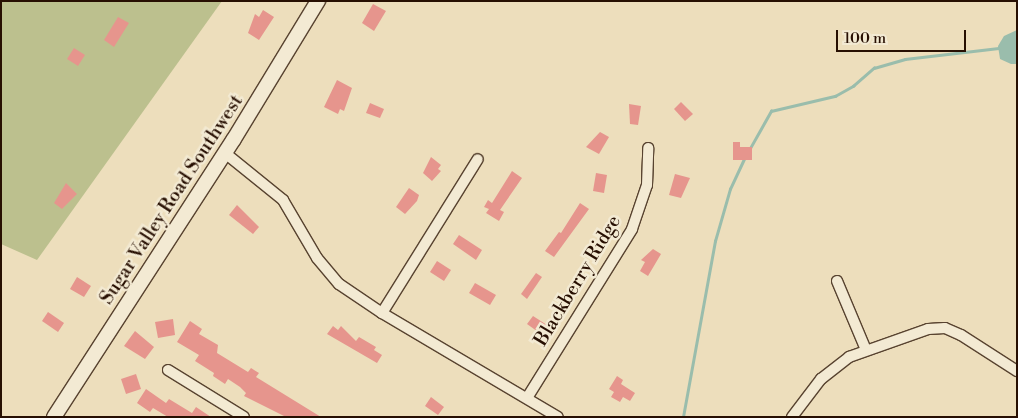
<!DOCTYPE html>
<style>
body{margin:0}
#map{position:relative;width:1018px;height:418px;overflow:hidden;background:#eddebc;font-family:"Libre Bodoni",serif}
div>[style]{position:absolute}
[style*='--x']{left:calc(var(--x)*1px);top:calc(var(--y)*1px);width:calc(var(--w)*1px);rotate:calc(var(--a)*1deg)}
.green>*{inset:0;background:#bcc08e}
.water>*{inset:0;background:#9abdac}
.stream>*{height:2.5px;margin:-1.25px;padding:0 1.25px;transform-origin:1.25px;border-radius:1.25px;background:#9abdac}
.building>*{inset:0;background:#e6958d}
.roads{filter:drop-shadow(1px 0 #584330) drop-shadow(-1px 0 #584330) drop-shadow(0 1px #584330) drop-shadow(0 -1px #584330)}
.street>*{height:10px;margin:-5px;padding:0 5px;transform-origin:5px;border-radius:5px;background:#f3ead3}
.secondary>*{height:14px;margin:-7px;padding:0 7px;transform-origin:7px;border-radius:7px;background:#f3ead3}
span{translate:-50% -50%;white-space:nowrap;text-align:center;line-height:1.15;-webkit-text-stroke:5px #f3ead3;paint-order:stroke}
.street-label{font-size:19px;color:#270f02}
.frame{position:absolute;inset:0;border:2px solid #270f02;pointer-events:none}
.scale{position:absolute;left:836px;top:30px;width:130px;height:22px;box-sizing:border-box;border:2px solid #270f02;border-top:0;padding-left:6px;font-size:15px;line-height:18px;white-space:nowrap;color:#270f02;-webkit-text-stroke:4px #f3ead3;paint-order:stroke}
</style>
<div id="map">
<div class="green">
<i style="clip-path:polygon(1px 1px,222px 1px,37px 260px,1px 244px)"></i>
</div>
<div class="water">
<i style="clip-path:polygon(1017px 30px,1017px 64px,1011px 64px,1000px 59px,998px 46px,1004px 36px)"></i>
</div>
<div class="stream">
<i style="--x:749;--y:150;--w:45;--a:-60.6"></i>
<i style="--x:771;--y:111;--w:66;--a:-13.2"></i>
<i style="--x:835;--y:96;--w:21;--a:-29"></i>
<i style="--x:853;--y:86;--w:28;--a:-41"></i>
<i style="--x:874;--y:68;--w:32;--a:-16"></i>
<i style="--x:905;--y:59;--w:94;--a:-6.7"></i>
<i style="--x:683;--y:417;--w:179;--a:-79.7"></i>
<i style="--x:715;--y:241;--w:54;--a:-73.9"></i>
<i style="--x:730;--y:189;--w:33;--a:-65"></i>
</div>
<div class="building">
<i style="clip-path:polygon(373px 4px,386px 11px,374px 31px,362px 23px)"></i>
<i style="clip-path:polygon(263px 10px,274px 17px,259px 40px,248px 33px,255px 14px,259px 17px)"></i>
<i style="clip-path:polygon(118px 17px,129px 23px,114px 47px,104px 40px)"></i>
<i style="clip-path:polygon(74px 48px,85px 55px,78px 66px,67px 59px)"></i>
<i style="clip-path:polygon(337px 80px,352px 88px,344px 111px,340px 109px,338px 114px,324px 107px)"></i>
<i style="clip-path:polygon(681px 102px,693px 114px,685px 121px,674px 109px)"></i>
<i style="clip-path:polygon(370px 103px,384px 109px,380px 118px,366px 113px)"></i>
<i style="clip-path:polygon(629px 104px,641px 106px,638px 125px,630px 124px)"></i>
<i style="clip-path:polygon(600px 132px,609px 137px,599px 154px,586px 147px)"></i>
<i style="clip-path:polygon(733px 142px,740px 142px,740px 147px,752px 147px,752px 160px,733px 160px)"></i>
<i style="clip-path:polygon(431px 157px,441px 165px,438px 169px,441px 171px,432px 181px,423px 173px)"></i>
<i style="clip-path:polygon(512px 171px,522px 178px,500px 210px,504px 212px,499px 221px,486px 213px,489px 209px,484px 207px,488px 200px,492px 203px)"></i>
<i style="clip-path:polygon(596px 173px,607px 175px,604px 193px,593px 191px)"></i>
<i style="clip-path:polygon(675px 174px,690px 178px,681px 198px,669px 195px)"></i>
<i style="clip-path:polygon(66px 183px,77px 194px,62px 209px,54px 203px)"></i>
<i style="clip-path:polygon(409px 188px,419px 195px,417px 201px,405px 214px,396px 207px)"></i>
<i style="clip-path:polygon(580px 203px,589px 209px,554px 257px,545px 251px,559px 232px,561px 233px)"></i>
<i style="clip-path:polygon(237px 205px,259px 227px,253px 234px,229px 215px)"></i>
<i style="clip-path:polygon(459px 235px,482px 250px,476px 260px,453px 244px)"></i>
<i style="clip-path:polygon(653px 249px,661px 254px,648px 276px,640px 271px,645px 262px,641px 260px)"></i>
<i style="clip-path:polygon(437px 261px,451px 270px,444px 281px,430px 272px)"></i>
<i style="clip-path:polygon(536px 273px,542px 277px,527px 299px,521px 294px)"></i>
<i style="clip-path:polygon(77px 277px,91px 286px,84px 297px,70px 289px)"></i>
<i style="clip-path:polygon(475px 283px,496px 295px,490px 305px,469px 293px)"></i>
<i style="clip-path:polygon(48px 312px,64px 323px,58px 332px,42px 321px)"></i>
<i style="clip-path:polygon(533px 316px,547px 325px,541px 334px,527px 324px)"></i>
<i style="clip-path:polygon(173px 319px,175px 335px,158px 338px,155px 322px)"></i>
<i style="clip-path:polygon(190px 321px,202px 329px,199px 334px,218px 345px,217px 353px,248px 372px,251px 368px,259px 373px,256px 377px,321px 417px,286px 417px,244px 396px,246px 393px,240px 387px,228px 379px,225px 384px,213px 376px,214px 373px,195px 361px,199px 355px,177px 342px)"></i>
<i style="clip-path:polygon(333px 326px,338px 330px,341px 326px,356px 341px,359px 337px,376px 347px,374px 350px,382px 355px,377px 363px,327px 334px)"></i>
<i style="clip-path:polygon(135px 331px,154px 347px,145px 359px,124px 346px)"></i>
<i style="clip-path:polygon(136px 374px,141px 389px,126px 394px,121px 379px)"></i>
<i style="clip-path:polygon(617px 376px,623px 380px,621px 384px,635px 393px,630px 401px,623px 397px,620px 402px,611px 397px,614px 392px,609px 389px)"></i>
<i style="clip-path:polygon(146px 389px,166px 403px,169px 399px,192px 413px,196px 407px,211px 417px,168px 417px,153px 408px,150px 412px,137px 403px)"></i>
<i style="clip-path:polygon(431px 397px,444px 407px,438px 415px,425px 406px)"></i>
</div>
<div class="roads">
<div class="street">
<i style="--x:225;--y:153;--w:75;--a:39"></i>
<i style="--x:283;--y:200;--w:67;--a:59.6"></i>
<i style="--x:317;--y:258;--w:34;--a:50"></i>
<i style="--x:339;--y:284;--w:52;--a:34"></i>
<i style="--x:382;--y:313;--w:204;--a:30.6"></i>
<i style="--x:837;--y:281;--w:75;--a:67.2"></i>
<i style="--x:382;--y:313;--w:181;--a:-58.1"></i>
<i style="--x:168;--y:370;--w:89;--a:31.7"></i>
<i style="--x:527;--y:398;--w:199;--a:-58.1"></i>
<i style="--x:632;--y:229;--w:46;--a:-71.2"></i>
<i style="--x:647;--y:185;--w:37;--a:-88"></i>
<i style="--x:792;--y:417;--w:48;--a:-52.7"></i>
<i style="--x:821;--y:379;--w:36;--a:-38"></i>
<i style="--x:849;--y:357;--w:84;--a:-19.5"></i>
<i style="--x:928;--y:329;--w:17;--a:-3"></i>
<i style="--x:945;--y:328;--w:17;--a:24"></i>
<i style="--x:961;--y:335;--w:67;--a:32.7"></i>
</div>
<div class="secondary">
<i style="--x:54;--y:417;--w:331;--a:-57.1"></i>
<i style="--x:234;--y:139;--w:162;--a:-58.7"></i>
</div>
</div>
<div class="street-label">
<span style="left:172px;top:200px;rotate:-57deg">Sugar Valley Road Southwest</span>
<span style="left:578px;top:281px;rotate:-59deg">Blackberry Ridge</span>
</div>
<div class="frame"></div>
<div class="scale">100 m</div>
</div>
